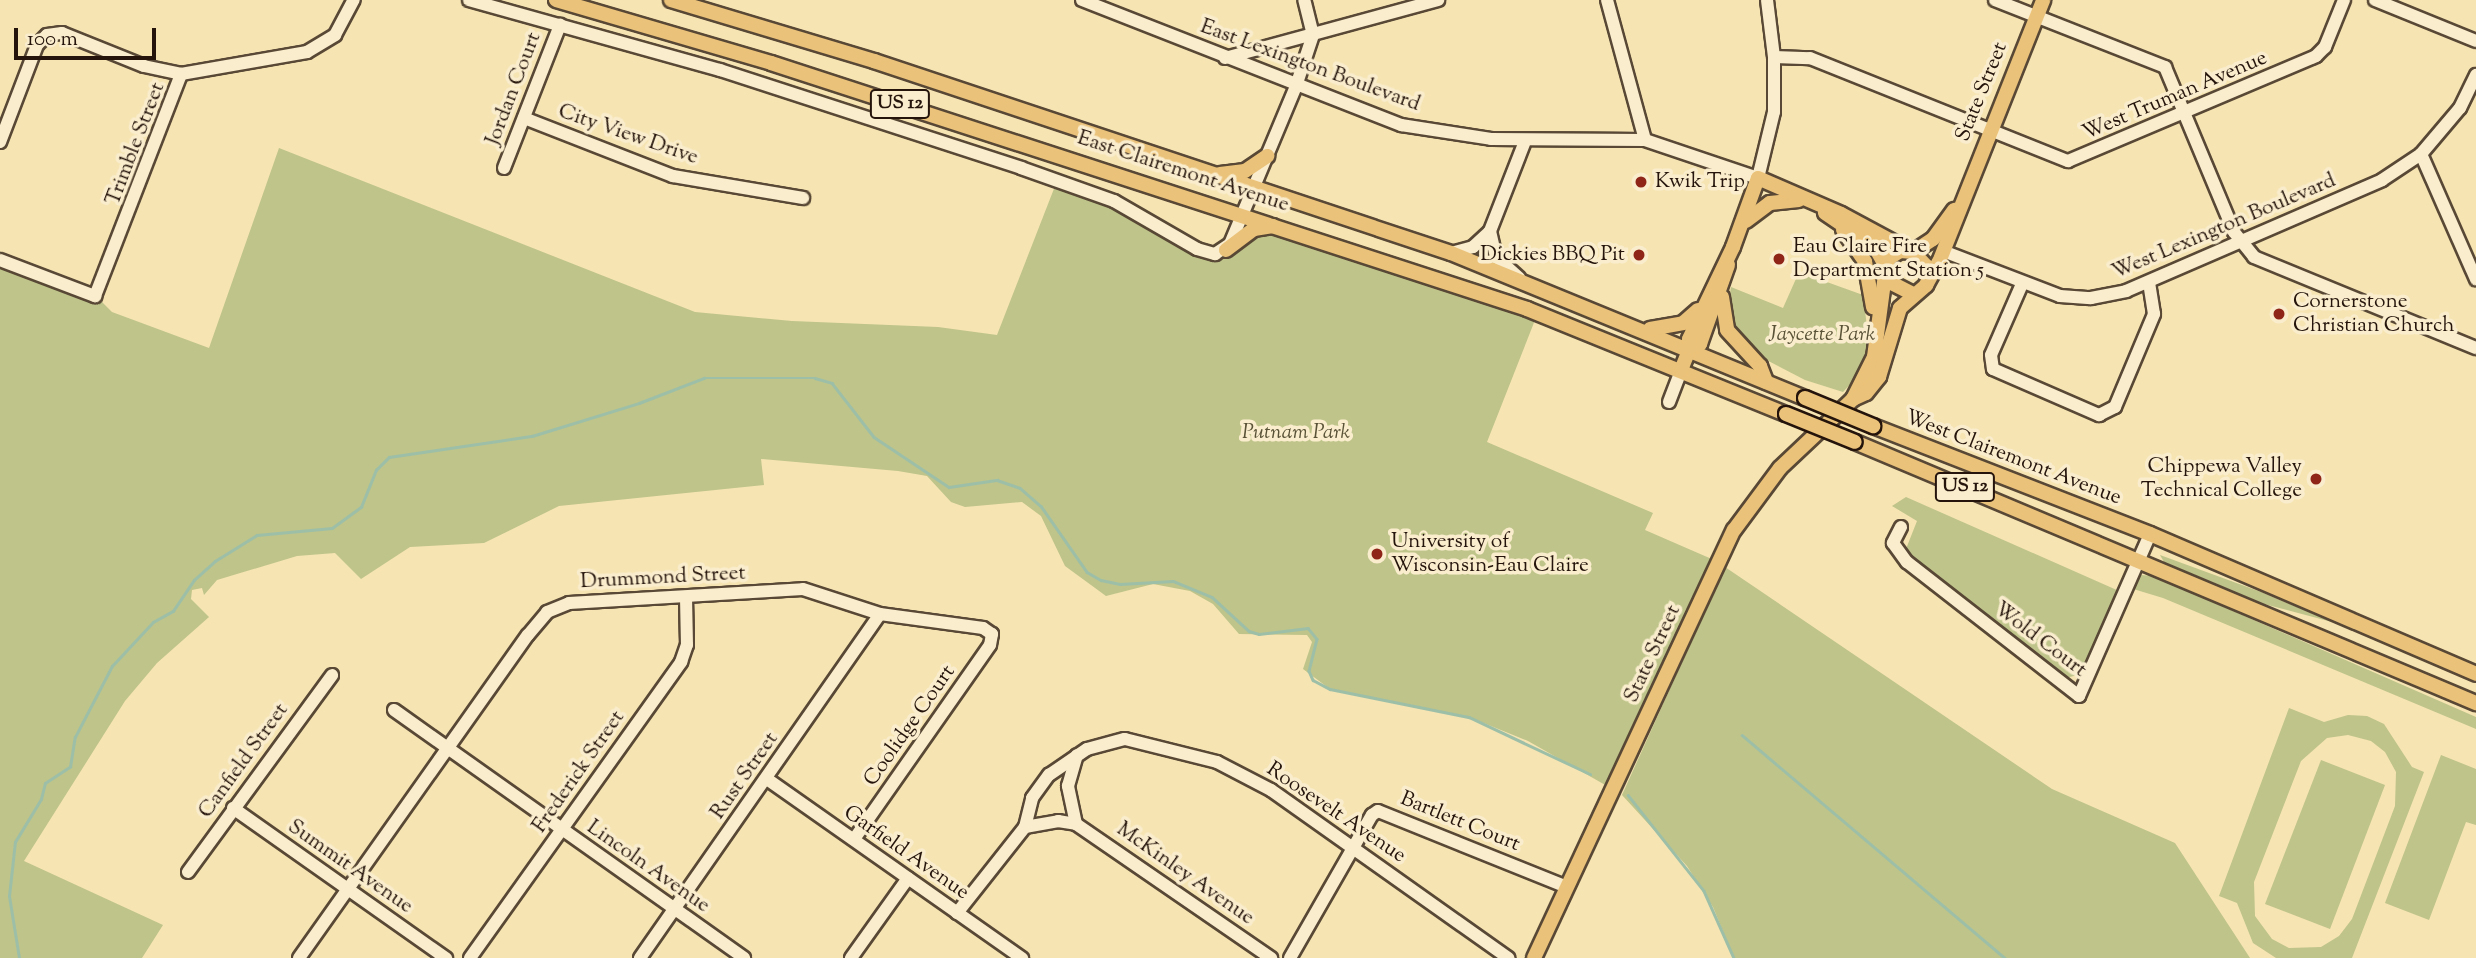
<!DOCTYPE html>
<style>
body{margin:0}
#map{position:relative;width:2476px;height:958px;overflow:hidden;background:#f6e4b2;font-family:"Sorts Mill Goudy",serif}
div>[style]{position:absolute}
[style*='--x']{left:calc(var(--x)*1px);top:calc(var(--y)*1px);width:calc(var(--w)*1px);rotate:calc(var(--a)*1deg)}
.green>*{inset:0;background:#bec48a}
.stream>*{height:2.5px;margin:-1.25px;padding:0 1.25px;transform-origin:1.25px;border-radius:1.25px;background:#9dbfa8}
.roads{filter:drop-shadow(2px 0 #584835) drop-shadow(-2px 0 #584835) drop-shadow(0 2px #584835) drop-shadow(0 -2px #584835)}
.minor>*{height:12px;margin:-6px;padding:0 6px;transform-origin:6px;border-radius:6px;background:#f9edcd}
.major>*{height:14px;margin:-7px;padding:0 7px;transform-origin:7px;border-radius:7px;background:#ebc279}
.bridges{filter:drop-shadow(2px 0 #24140b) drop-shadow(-2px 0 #24140b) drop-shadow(0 2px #24140b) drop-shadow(0 -2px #24140b)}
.major-bridge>*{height:14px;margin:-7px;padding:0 7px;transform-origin:7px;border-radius:7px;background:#ebc279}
.dots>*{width:19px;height:19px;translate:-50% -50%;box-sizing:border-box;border:4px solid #f9edcd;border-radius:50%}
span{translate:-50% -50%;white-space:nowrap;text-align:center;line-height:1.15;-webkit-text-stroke:7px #f9edcd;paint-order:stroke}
.shield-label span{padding:2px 5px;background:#f9edcd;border:2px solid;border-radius:5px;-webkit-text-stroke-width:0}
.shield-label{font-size:19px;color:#24140b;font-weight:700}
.street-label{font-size:21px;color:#24140b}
.poi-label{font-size:21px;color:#24140b}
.left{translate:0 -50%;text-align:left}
.right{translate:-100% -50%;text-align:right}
.park-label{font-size:21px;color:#5a5237;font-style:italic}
.scale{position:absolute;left:14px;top:28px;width:142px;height:32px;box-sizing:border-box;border:4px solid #24140b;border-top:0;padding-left:9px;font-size:21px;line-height:24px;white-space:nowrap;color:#24140b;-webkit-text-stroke:5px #f9edcd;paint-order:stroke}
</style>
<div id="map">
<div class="green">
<i style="clip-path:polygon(279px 148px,695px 312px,792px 321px,938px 327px,997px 335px,1057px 181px,1093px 193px,1203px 252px,1278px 225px,1535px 320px,1487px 442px,1653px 513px,1645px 530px,1714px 560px,1607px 786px,1528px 741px,1469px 717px,1330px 689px,1303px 669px,1312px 642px,1307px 635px,1239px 634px,1213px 604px,1190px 591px,1153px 584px,1106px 596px,1065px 566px,1041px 516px,1022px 502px,965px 507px,951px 502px,927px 476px,898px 471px,761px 459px,764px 485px,559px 506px,484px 543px,410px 547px,361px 579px,335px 553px,297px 556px,217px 580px,204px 595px,202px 588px,192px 590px,191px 599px,209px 617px,157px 663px,125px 701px,24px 861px,163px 925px,142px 958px,0 958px,0 267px,92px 303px,102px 302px,112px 312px,209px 348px)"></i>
<i style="clip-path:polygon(1799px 272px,1863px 295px,1869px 343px,1857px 377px,1843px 392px,1805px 380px,1757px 355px,1735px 333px,1728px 306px,1731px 287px,1783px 308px)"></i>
<i style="clip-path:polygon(1906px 497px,2119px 591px,2081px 674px,2066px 678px,1904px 554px,1917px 521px,1892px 506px)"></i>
<i style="clip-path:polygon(2160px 555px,2261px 592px,2332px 622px,2264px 604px,2164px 562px)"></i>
<i style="clip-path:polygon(1725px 567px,2052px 789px,2175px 843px,2250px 958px,1734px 958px,1713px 907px,1687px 866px,1622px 795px)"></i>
<i style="clip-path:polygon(2141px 575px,2153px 576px,2476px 717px,2476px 729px,2163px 598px,2130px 588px)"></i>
<i style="clip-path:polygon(evenodd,2289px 708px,2324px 722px,2348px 715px,2367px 716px,2384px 724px,2412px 767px,2424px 772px,2352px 958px,2276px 958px,2253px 943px,2237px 903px,2219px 896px,2289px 708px,2348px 735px,2371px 741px,2385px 752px,2396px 772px,2395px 806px,2352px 919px,2339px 936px,2321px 947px,2289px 948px,2272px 939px,2255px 916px,2254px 882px,2301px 761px,2327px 738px,2348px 735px)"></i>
<i style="clip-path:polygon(2441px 755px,2476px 769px,2476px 825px,2466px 822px,2429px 920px,2385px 903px)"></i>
<i style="clip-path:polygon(2321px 760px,2385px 785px,2330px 929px,2265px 904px)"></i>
</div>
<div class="stream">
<i style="--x:1742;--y:735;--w:345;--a:40.3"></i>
<i style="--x:1628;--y:795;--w:122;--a:51.6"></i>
<i style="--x:1704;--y:891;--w:73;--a:65.9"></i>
<i style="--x:19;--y:958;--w:63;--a:-99.2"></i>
<i style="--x:9;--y:896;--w:54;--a:-83.7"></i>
<i style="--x:15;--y:842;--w:50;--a:-58.8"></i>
<i style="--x:41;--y:799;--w:16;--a:-76"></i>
<i style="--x:45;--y:783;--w:30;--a:-33"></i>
<i style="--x:70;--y:767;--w:30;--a:-81"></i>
<i style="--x:75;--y:737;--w:80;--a:-62.5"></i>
<i style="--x:112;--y:666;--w:60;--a:-47"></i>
<i style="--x:153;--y:622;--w:23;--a:-29"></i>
<i style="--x:173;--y:611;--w:37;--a:-56"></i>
<i style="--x:194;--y:580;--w:28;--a:-42"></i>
<i style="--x:215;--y:561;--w:49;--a:-31.8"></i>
<i style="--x:257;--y:535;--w:75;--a:-5.3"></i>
<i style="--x:332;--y:528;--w:36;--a:-36"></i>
<i style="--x:361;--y:507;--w:40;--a:-68"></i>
<i style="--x:376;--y:470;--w:18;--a:-45"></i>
<i style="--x:389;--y:457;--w:145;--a:-8.4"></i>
<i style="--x:532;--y:436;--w:112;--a:-17.1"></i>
<i style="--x:639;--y:403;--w:70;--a:-21"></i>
<i style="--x:704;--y:378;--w:111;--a:0"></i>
<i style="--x:815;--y:378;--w:18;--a:16"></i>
<i style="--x:832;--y:383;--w:68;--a:52.1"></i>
<i style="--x:874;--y:437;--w:90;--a:33.7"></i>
<i style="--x:949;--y:487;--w:49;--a:-8.3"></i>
<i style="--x:997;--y:480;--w:24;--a:19"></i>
<i style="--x:1020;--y:488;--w:28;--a:41"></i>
<i style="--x:1041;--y:506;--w:80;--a:55.1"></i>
<i style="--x:1087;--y:572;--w:16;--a:30"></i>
<i style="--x:1101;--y:580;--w:19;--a:12"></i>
<i style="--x:1120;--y:584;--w:53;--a:-3.2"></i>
<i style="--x:1173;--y:581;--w:42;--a:22.3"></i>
<i style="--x:1212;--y:597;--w:50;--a:42.6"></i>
<i style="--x:1249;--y:631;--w:10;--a:17"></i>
<i style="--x:1259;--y:634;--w:49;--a:-7"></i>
<i style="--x:1308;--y:628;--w:14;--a:51"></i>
<i style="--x:1317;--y:639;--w:33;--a:104"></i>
<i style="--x:1309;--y:671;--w:10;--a:66"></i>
<i style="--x:1313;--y:680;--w:19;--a:28"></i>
<i style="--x:1330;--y:689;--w:142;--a:11.4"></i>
<i style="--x:1469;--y:717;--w:134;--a:25.2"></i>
</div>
<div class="roads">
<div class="minor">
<i style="--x:469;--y:0;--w:261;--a:15.6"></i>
<i style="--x:720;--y:70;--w:317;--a:18"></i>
<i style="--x:1021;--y:168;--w:99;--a:19.5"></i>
<i style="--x:1114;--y:201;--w:96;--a:30"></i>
<i style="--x:1197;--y:249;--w:19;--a:16"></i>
<i style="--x:1215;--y:254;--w:18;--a:-34"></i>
<i style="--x:1230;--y:244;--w:171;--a:-67.3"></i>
<i style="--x:1296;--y:86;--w:54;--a:-71.6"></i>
<i style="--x:1313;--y:35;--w:36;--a:-104"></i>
<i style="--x:1082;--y:0;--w:343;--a:21.4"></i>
<i style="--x:1401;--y:125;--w:91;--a:8.8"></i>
<i style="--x:1491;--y:139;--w:154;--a:0.4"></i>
<i style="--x:1645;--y:140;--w:119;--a:18.6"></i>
<i style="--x:1758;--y:178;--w:68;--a:-76.4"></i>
<i style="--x:1774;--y:112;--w:55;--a:-90"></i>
<i style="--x:1774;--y:57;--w:57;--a:-97"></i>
<i style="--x:1607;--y:0;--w:145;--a:74.8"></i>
<i style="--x:1995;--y:0;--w:183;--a:21.5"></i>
<i style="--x:2165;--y:67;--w:179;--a:67.3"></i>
<i style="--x:2234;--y:232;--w:32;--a:51"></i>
<i style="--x:2254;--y:257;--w:240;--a:22.3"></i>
<i style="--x:2375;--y:0;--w:109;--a:22.1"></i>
<i style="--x:1774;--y:57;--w:36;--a:2"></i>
<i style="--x:1810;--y:58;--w:278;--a:21.8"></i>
<i style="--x:2068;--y:161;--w:269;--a:-22.9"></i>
<i style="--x:2316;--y:56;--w:13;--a:-45"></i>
<i style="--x:2325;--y:47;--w:51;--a:-68"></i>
<i style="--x:1225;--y:58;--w:221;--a:-15.2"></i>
<i style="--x:524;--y:118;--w:160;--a:21.3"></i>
<i style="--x:673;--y:176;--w:132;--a:9.6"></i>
<i style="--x:0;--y:142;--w:104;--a:-69.1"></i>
<i style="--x:37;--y:45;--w:14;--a:-45"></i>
<i style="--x:47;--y:35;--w:15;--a:-8"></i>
<i style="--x:62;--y:33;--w:88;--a:21.9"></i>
<i style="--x:144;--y:66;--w:38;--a:12"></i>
<i style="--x:2421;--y:154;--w:137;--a:66.3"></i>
<i style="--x:504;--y:168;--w:154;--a:-68.6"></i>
<i style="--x:1490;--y:231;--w:27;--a:77"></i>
<i style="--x:1496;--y:257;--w:31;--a:42"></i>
<i style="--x:1943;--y:251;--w:125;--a:21"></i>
<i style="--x:2060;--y:296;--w:31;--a:4"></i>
<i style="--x:2091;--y:298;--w:36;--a:-11"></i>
<i style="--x:2126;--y:291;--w:279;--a:-23.4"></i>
<i style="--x:2382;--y:180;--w:47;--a:-33.7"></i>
<i style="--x:2421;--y:154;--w:60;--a:-49.7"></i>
<i style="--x:2460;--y:108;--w:37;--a:-64"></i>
<i style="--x:1451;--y:253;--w:23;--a:-15"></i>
<i style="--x:1473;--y:247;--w:23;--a:-43"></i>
<i style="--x:1490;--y:231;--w:97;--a:-68.7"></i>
<i style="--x:0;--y:260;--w:102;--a:20.8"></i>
<i style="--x:95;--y:296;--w:238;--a:-68.8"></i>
<i style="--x:181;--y:74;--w:128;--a:-9.9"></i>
<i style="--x:307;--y:52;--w:33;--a:-31"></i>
<i style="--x:335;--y:35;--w:40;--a:-62"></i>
<i style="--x:2022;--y:284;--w:77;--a:113.6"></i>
<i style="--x:1991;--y:355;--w:14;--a:82"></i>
<i style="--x:1993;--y:369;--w:116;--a:23.5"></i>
<i style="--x:2099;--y:415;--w:18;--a:-27"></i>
<i style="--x:2115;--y:407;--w:101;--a:-67.2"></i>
<i style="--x:2154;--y:314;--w:31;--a:-99"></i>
<i style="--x:1669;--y:402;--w:34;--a:-69"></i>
<i style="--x:1901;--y:527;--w:18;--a:117"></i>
<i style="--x:1893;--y:543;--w:24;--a:54"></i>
<i style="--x:1907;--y:562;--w:218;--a:37.9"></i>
<i style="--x:2079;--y:696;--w:177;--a:-66.3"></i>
<i style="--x:394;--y:710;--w:429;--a:35.3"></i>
<i style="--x:767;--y:779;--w:312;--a:35.1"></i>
<i style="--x:233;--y:808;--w:261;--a:35.2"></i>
<i style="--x:1076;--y:824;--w:39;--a:-102"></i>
<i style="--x:1068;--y:786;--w:32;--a:-74"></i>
<i style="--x:1025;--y:827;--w:34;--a:-10"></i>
<i style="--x:1058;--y:821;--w:18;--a:9"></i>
<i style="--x:1076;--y:824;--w:237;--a:34.5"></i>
<i style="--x:188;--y:872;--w:244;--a:-53.8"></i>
<i style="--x:957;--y:913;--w:110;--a:-51.7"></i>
<i style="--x:1025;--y:827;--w:30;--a:-76"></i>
<i style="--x:1032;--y:798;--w:29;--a:-54"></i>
<i style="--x:1049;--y:775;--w:46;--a:-34.4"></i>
<i style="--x:1087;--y:749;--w:39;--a:-15"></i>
<i style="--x:1125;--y:739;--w:95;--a:14"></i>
<i style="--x:1217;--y:762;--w:61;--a:27.4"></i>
<i style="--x:1271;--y:790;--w:291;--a:35.3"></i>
<i style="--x:299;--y:958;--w:396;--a:-54.7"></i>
<i style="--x:528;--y:635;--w:30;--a:-50"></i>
<i style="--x:547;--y:612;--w:24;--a:-22"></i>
<i style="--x:569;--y:603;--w:234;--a:-3.4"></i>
<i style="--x:803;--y:589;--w:81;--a:18"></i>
<i style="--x:880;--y:614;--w:104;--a:7.7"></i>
<i style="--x:983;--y:628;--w:11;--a:34"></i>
<i style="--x:992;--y:634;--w:11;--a:100"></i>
<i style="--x:990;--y:645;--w:237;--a:125"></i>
<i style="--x:470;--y:958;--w:364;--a:-54.5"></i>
<i style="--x:681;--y:662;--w:18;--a:-71"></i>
<i style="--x:687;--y:645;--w:48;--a:-91.2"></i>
<i style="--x:640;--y:958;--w:419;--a:-55.1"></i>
<i style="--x:851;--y:958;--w:98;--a:-54.5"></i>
<i style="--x:1290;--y:958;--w:165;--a:-60.2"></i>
<i style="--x:1372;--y:815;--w:7;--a:-34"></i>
<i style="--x:1378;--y:811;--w:204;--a:21.9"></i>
</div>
<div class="major">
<i style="--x:556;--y:0;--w:224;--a:16.3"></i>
<i style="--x:771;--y:63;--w:795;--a:18.02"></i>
<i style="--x:1527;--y:309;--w:279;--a:22.1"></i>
<i style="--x:671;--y:0;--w:212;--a:16.7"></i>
<i style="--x:874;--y:61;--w:608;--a:18.41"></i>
<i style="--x:1451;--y:253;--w:383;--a:22.3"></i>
<i style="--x:1220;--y:174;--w:25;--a:-7"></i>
<i style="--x:1245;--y:171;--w:27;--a:-34"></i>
<i style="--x:1825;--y:213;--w:60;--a:34.2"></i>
<i style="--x:1875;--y:247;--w:21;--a:61"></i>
<i style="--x:1746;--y:221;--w:30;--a:-37"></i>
<i style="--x:1770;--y:203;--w:29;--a:-6"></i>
<i style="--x:1843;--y:230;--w:39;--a:55"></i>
<i style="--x:1865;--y:262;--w:46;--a:79.9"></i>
<i style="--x:1226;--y:250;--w:35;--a:-37"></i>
<i style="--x:1254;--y:229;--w:19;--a:-9"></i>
<i style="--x:1913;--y:252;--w:24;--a:-33"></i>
<i style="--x:1933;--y:239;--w:36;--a:-54"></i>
<i style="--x:1913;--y:294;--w:28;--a:-153"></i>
<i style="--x:1888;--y:281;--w:12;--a:-110"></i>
<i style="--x:1884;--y:270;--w:13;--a:-67"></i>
<i style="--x:1889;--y:258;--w:13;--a:-32"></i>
<i style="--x:1900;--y:251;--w:13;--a:4"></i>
<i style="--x:1913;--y:252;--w:19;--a:47"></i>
<i style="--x:1926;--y:266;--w:14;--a:82"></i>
<i style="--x:1722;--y:297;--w:33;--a:81"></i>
<i style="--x:1727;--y:330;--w:49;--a:47.5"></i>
<i style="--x:1760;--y:366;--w:17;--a:69"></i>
<i style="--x:1650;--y:329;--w:34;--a:-10"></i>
<i style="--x:1683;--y:323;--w:20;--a:-41"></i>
<i style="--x:1690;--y:348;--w:11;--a:-22"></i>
<i style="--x:1700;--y:344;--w:84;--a:-70.5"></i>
<i style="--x:1681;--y:370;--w:24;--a:-68"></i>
<i style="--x:1690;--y:348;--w:9;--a:-96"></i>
<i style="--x:1689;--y:339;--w:102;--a:-64.4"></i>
<i style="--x:1733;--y:247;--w:73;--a:-70.1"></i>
<i style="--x:1758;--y:178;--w:90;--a:23.4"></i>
<i style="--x:1841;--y:214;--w:76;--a:28.2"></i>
<i style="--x:1853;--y:399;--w:47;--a:-63.4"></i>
<i style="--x:1874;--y:357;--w:83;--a:-82.4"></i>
<i style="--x:1873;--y:426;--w:297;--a:21.3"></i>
<i style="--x:2150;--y:534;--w:355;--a:23.2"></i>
<i style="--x:1855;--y:442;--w:674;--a:22.8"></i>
<i style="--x:1534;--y:958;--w:472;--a:-65"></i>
<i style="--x:1734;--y:530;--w:77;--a:-53.4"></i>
<i style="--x:1780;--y:468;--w:100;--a:-43.4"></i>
<i style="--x:1853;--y:399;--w:14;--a:-25"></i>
<i style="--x:1866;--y:393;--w:21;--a:-51"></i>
<i style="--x:1879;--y:377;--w:72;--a:-73.1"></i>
<i style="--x:1900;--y:308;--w:35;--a:-41"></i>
<i style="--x:1926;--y:285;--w:26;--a:-61"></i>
<i style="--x:1939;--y:262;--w:282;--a:-68.3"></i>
</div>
</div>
<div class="bridges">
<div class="major-bridge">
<i style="--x:1805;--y:398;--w:74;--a:22.4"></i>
<i style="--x:1786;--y:414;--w:74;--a:22.1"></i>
</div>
</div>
<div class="dots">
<i style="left:1641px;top:182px;background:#8f2418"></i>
<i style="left:1639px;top:255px;background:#8f2418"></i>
<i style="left:1779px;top:259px;background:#8f2418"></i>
<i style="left:2279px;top:314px;background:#8f2418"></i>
<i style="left:2316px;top:479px;background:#8f2418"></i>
<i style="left:1377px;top:554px;background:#8f2418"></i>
</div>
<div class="shield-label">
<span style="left:900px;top:104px">US 12</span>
<span style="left:1965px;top:487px">US 12</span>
</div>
<div class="street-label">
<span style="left:1310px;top:66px;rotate:20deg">East Lexington Boulevard</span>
<span style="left:514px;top:89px;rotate:-69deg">Jordan Court</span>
<span style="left:1982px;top:92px;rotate:-68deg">State Street</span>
<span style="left:2175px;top:96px;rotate:-23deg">West Truman Avenue</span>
<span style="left:628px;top:135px;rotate:19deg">City View Drive</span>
<span style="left:136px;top:144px;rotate:-69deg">Trimble Street</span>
<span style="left:1183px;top:172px;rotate:18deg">East Clairemont Avenue</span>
<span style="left:2224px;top:227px;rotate:-23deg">West Lexington Boulevard</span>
<span style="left:2013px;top:458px;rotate:21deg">West Clairemont Avenue</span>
<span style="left:663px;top:578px;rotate:-3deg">Drummond Street</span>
<span style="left:2040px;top:640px;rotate:37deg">Wold Court</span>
<span style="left:1653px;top:654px;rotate:-65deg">State Street</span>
<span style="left:910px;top:726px;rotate:-55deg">Coolidge Court</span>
<span style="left:244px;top:761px;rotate:-54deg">Canfield Street</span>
<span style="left:579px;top:772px;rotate:-55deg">Frederick Street</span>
<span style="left:745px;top:776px;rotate:-55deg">Rust Street</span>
<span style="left:1336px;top:813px;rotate:34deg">Roosevelt Avenue</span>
<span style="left:1460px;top:822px;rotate:22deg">Bartlett Court</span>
<span style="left:906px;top:853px;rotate:35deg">Garfield Avenue</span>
<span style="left:350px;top:867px;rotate:35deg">Summit Avenue</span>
<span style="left:648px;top:867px;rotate:35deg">Lincoln Avenue</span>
<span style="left:1185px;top:874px;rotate:35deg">McKinley Avenue</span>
</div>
<div class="poi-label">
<span class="left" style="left:1655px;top:182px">Kwik Trip</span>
<span class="left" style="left:1793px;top:259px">Eau Claire Fire<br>Department Station 5</span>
<span class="right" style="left:1625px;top:255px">Dickies BBQ Pit</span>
<span class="left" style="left:2293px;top:314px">Cornerstone<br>Christian Church</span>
<span class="right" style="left:2302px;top:479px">Chippewa Valley<br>Technical College</span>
<span class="left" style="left:1391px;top:554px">University of<br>Wisconsin-Eau Claire</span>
</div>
<div class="park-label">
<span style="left:1822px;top:335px">Jaycette Park</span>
<span style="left:1296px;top:433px">Putnam Park</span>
</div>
<div class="scale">100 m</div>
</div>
